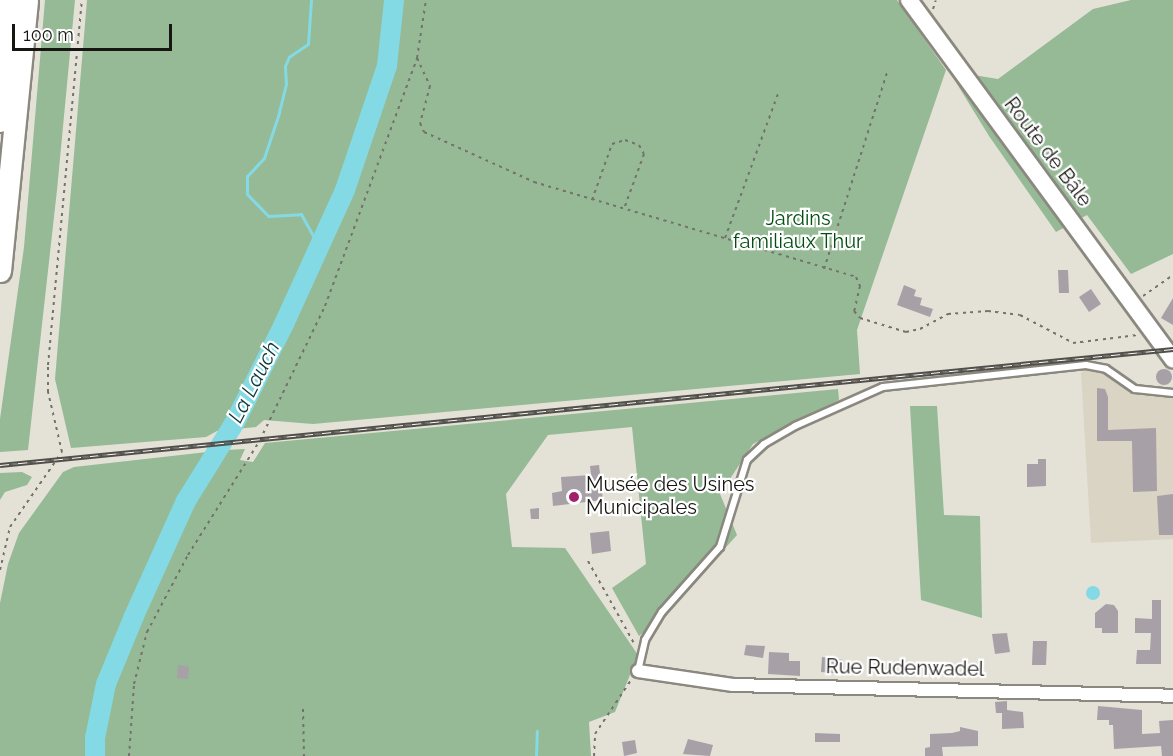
<!DOCTYPE html>
<meta charset="utf-8">
<style>
body{margin:0}
#map{position:relative;width:1173px;height:756px;overflow:hidden;background:#e4e1d7;font-family:Raleway,sans-serif}
div>[style]{position:absolute}
[style*='--x']{left:calc(var(--x)*1px);top:calc(var(--y)*1px);width:calc(var(--w)*1px);rotate:calc(var(--a)*1deg)}
.built>*{inset:0;background:#dad4c4}
.green>*{inset:0;background:#95ba95}
.water>*{inset:0;background:#84dae4}
.round{border-radius:50%}
.stream>*{height:3px;margin:-1.5px;padding:0 1.5px;transform-origin:1.5px;border-radius:1.5px;background:#84dae4}
.river>*{height:20px;margin:-10px;padding:0 10px;transform-origin:10px;border-radius:10px;background:#84dae4}
.building>*{inset:0;background:#a7a0a7}
.path>*{height:2px;margin-top:-1px;transform-origin:0;background:repeating-linear-gradient(90deg,#74726b 0 3px,transparent 0 7.5px)}
.roads{filter:drop-shadow(2px 0 #8b887f) drop-shadow(-2px 0 #8b887f) drop-shadow(0 2px #8b887f) drop-shadow(0 -2px #8b887f)}
.service>*{height:6px;margin:-3px;padding:0 3px;transform-origin:3px;border-radius:3px;background:#fff}
.minor>*{height:12px;margin:-6px;padding:0 6px;transform-origin:6px;border-radius:6px;background:#fff}
.secondary>*{height:16px;margin:-8px;padding:0 8px;transform-origin:8px;border-radius:8px;background:#fff}
.motorway>*{height:21px;margin:-10.5px;padding:0 10.5px;transform-origin:10.5px;border-radius:10.5px;background:#fff}
.rail>*{height:5px;margin-top:-2.5px;transform-origin:0;background:repeating-linear-gradient(90deg,#fff 0 9px,#514f4a 0 18px);box-sizing:border-box;border-block:2px solid #514f4a}
.dots>*{width:16px;height:16px;translate:-50% -50%;box-sizing:border-box;border:3px solid #fff;border-radius:50%}
span{translate:-50% -50%;white-space:nowrap;text-align:center;line-height:1.15;-webkit-text-stroke:4.5px #fff;paint-order:stroke}
.street-label{font-size:20px;color:#181613}
.park-label{font-size:20px;color:#024e11}
.poi-label{font-size:20px;color:#181613}
.left{translate:0 -50%;text-align:left}
.water-label{font-size:21px;color:#0c373b;font-style:italic}
.scale{position:absolute;left:12px;top:24px;width:160px;height:27px;box-sizing:border-box;border:3px solid #181613;border-top:0;padding-left:8px;font-size:18px;line-height:21px;white-space:nowrap;color:#181613;-webkit-text-stroke:4px #fff;paint-order:stroke}
</style>
<div id="map">
<div class="built">
<i style="clip-path:polygon(1100px 362px,1138px 394px,1173px 395px,1173px 539px,1091px 543px,1081px 373px)"></i>
</div>
<div class="green">
<i style="clip-path:polygon(45px 0,75px 0,57px 190px,28px 450px,0 452px,0 419px,24px 247px)"></i>
<i style="clip-path:polygon(87px 0,897px 0,946px 70px,857px 330px,860px 374px,313px 424px,264px 420px,256px 427px,217px 431px,206px 437px,71px 448px,55px 379px)"></i>
<i style="clip-path:polygon(1131px 0,1173px 0,1173px 254px,1131px 274px,1087px 215px,1056px 232px,989px 136px,949px 71px,998px 79px,1093px 9px)"></i>
<i style="clip-path:polygon(838px 389px,839px 400px,753px 444px,720px 494px,737px 535px,666px 614px,639px 636px,612px 588px,646px 564px,632px 427px,548px 435px,506px 494px,512px 547px,565px 548px,638px 655px,615px 712px,589px 722px,591px 756px,0 756px,0 603px,8px 564px,19px 533px,63px 472px,74px 467px,225px 450px,245px 449px,240px 460px,253px 462px,265px 443px)"></i>
<i style="clip-path:polygon(910px 406px,937px 406px,944px 515px,980px 516px,982px 618px,921px 600px)"></i>
<i style="clip-path:polygon(22px 472px,32px 477px,27px 485px,5px 492px,0 500px,0 473px)"></i>
</div>
<div class="water">
<i class="round" style="left:1086px;top:586px;width:14px;height:14px"></i>
</div>
<div class="stream">
<i style="--x:311;--y:0;--w:44;--a:93.9"></i>
<i style="--x:308;--y:44;--w:23;--a:146"></i>
<i style="--x:289;--y:57;--w:10;--a:114"></i>
<i style="--x:285;--y:66;--w:18;--a:87"></i>
<i style="--x:286;--y:84;--w:30;--a:104"></i>
<i style="--x:279;--y:113;--w:47;--a:108.4"></i>
<i style="--x:264;--y:158;--w:25;--a:133"></i>
<i style="--x:247;--y:176;--w:18;--a:90"></i>
<i style="--x:247;--y:194;--w:30;--a:46"></i>
<i style="--x:268;--y:216;--w:33;--a:-3"></i>
<i style="--x:301;--y:214;--w:38;--a:61"></i>
<i style="--x:536;--y:756;--w:25;--a:-88"></i>
</div>
<div class="river">
<i style="--x:95;--y:756;--w:18;--a:-90"></i>
<i style="--x:95;--y:738;--w:55;--a:-78.5"></i>
<i style="--x:106;--y:684;--w:74;--a:-67.6"></i>
<i style="--x:134;--y:616;--w:126;--a:-65.7"></i>
<i style="--x:186;--y:501;--w:93;--a:-58.2"></i>
<i style="--x:235;--y:422;--w:110;--a:-63.4"></i>
<i style="--x:284;--y:324;--w:147;--a:-65.5"></i>
<i style="--x:345;--y:190;--w:131;--a:-71.3"></i>
<i style="--x:387;--y:66;--w:66;--a:-83.9"></i>
</div>
<div class="building">
<i style="clip-path:polygon(1058px 270px,1068px 270px,1069px 293px,1059px 293px)"></i>
<i style="clip-path:polygon(904px 285px,916px 290px,914px 296px,922px 298px,920px 305px,933px 309px,930px 317px,897px 305px)"></i>
<i style="clip-path:polygon(1091px 289px,1101px 304px,1089px 312px,1079px 297px)"></i>
<i style="clip-path:polygon(1173px 298px,1173px 325px,1161px 318px)"></i>
<i class="round" style="left:1156px;top:369px;width:16px;height:16px"></i>
<i style="clip-path:polygon(1097px 388px,1105px 389px,1108px 397px,1108px 430px,1156px 428px,1157px 491px,1133px 492px,1132px 441px,1097px 441px)"></i>
<i style="clip-path:polygon(1038px 459px,1046px 459px,1046px 486px,1027px 487px,1027px 464px,1038px 464px)"></i>
<i style="clip-path:polygon(599px 465px,603px 500px,553px 506px,552px 493px,562px 491px,561px 477px,591px 475px,590px 466px)"></i>
<i style="clip-path:polygon(1173px 494px,1173px 535px,1159px 535px,1157px 496px)"></i>
<i style="clip-path:polygon(539px 508px,539px 519px,531px 519px,530px 509px)"></i>
<i style="clip-path:polygon(609px 531px,611px 551px,592px 554px,590px 533px)"></i>
<i style="clip-path:polygon(1152px 600px,1161px 600px,1161px 664px,1136px 664px,1137px 650px,1150px 650px,1151px 633px,1135px 633px,1135px 618px,1152px 619px)"></i>
<i style="clip-path:polygon(1106px 604px,1114px 605px,1118px 611px,1118px 633px,1102px 633px,1102px 628px,1095px 628px,1095px 613px)"></i>
<i style="clip-path:polygon(1007px 633px,1010px 652px,995px 654px,992px 634px)"></i>
<i style="clip-path:polygon(1033px 641px,1047px 641px,1046px 665px,1032px 665px)"></i>
<i style="clip-path:polygon(746px 645px,765px 646px,763px 658px,744px 655px)"></i>
<i style="clip-path:polygon(769px 652px,789px 653px,789px 661px,800px 661px,800px 676px,768px 674px)"></i>
<i style="clip-path:polygon(822px 657px,844px 660px,844px 674px,821px 672px)"></i>
<i style="clip-path:polygon(178px 665px,189px 667px,188px 679px,177px 678px)"></i>
<i style="clip-path:polygon(1007px 701px,1007px 710px,1023px 712px,1024px 728px,1002px 729px,1002px 713px,996px 713px,995px 702px)"></i>
<i style="clip-path:polygon(1098px 706px,1142px 710px,1142px 734px,1160px 733px,1159px 721px,1173px 720px,1173px 756px,1162px 756px,1161px 746px,1114px 749px,1113px 725px,1109px 725px,1109px 720px,1097px 720px)"></i>
<i style="clip-path:polygon(960px 727px,978px 731px,978px 746px,942px 747px,943px 756px,925px 756px,925px 748px,930px 747px,930px 734px,952px 733px,960px 731px)"></i>
<i style="clip-path:polygon(815px 733px,840px 734px,840px 742px,815px 742px)"></i>
<i style="clip-path:polygon(688px 739px,713px 745px,710px 756px,683px 754px)"></i>
<i style="clip-path:polygon(635px 740px,637px 753px,624px 756px,622px 742px)"></i>
</div>
<div class="path">
<i style="--x:933;--y:9;--w:9;--a:-72"></i>
<i style="--x:417;--y:58;--w:31;--a:65"></i>
<i style="--x:430;--y:86;--w:38;--a:105"></i>
<i style="--x:420;--y:123;--w:10;--a:66"></i>
<i style="--x:424;--y:132;--w:121;--a:24.4"></i>
<i style="--x:534;--y:182;--w:336;--a:16.4"></i>
<i style="--x:856;--y:277;--w:10;--a:66"></i>
<i style="--x:860;--y:286;--w:26;--a:103"></i>
<i style="--x:854;--y:311;--w:9;--a:49"></i>
<i style="--x:860;--y:318;--w:48;--a:16.9"></i>
<i style="--x:906;--y:332;--w:14;--a:-12"></i>
<i style="--x:920;--y:329;--w:32;--a:-28"></i>
<i style="--x:948;--y:314;--w:40;--a:-4.3"></i>
<i style="--x:988;--y:311;--w:32;--a:7"></i>
<i style="--x:1020;--y:315;--w:60;--a:27.8"></i>
<i style="--x:1073;--y:343;--w:65;--a:-7"></i>
<i style="--x:592;--y:200;--w:59;--a:-70.3"></i>
<i style="--x:612;--y:144;--w:14;--a:-17"></i>
<i style="--x:625;--y:140;--w:15;--a:20"></i>
<i style="--x:639;--y:145;--w:10;--a:61"></i>
<i style="--x:644;--y:154;--w:59;--a:110"></i>
<i style="--x:725;--y:238;--w:157;--a:-69.8"></i>
<i style="--x:824;--y:269;--w:209;--a:-72.2"></i>
<i style="--x:1143;--y:296;--w:37;--a:-35"></i>
<i style="--x:588;--y:561;--w:96;--a:60.8"></i>
<i style="--x:0;--y:570;--w:44;--a:-76.9"></i>
<i style="--x:10;--y:527;--w:91;--a:-55.3"></i>
<i style="--x:62;--y:452;--w:62;--a:-103.1"></i>
<i style="--x:48;--y:392;--w:27;--a:-90"></i>
<i style="--x:48;--y:365;--w:367;--a:-84.7"></i>
<i style="--x:303;--y:709;--w:47;--a:88.8"></i>
<i style="--x:129;--y:756;--w:72;--a:-86"></i>
<i style="--x:134;--y:684;--w:54;--a:-76"></i>
<i style="--x:147;--y:632;--w:87;--a:-62"></i>
<i style="--x:188;--y:555;--w:136;--a:-57.9"></i>
<i style="--x:260;--y:440;--w:149;--a:-64.1"></i>
<i style="--x:325;--y:306;--w:265;--a:-69.6"></i>
<i style="--x:417;--y:58;--w:59;--a:-81.2"></i>
<i style="--x:594;--y:756;--w:22;--a:-87"></i>
<i style="--x:595;--y:734;--w:65;--a:-56.3"></i>
</div>
<div class="roads">
<div class="service">
<i style="--x:638;--y:671;--w:32;--a:-77"></i>
<i style="--x:645;--y:640;--w:33;--a:-59"></i>
<i style="--x:662;--y:612;--w:87;--a:-48.3"></i>
<i style="--x:720;--y:547;--w:91;--a:-72.8"></i>
<i style="--x:747;--y:460;--w:23;--a:-43"></i>
<i style="--x:764;--y:444;--w:36;--a:-30"></i>
<i style="--x:795;--y:426;--w:96;--a:-23.9"></i>
<i style="--x:883;--y:387;--w:204;--a:-6.2"></i>
<i style="--x:1086;--y:365;--w:20;--a:11"></i>
<i style="--x:1106;--y:369;--w:35;--a:35"></i>
<i style="--x:1135;--y:389;--w:38;--a:6"></i>
</div>
<div class="minor">
<i style="--x:638;--y:671;--w:96;--a:8.4"></i>
<i style="--x:733;--y:685;--w:440;--a:1.4"></i>
</div>
<div class="secondary">
<i style="--x:909;--y:0;--w:446;--a:53.7"></i>
</div>
<div class="motorway">
<i style="--x:0;--y:121;--w:121;--a:-85.3"></i>
<i style="--x:0;--y:271;--w:272;--a:-84.3"></i>
</div>
</div>
<div class="rail">
<i style="--x:0;--y:465;--w:1179;--a:-5.65"></i>
</div>
<div class="dots">
<i style="left:574px;top:497px;background:#a41f6b"></i>
</div>
<div class="street-label">
<span style="left:1048px;top:152px;rotate:53deg">Route de Bâle</span>
<span style="left:905px;top:668px;rotate:1deg">Rue Rudenwadel</span>
</div>
<div class="park-label">
<span style="left:798px;top:230px">Jardins<br>familiaux Thur</span>
</div>
<div class="poi-label">
<span class="left" style="left:586px;top:496px">Musée des Usines<br>Municipales</span>
</div>
<div class="water-label">
<span style="left:254px;top:382px;rotate:-63deg">La Lauch</span>
</div>
<div class="scale">100 m</div>
</div>
